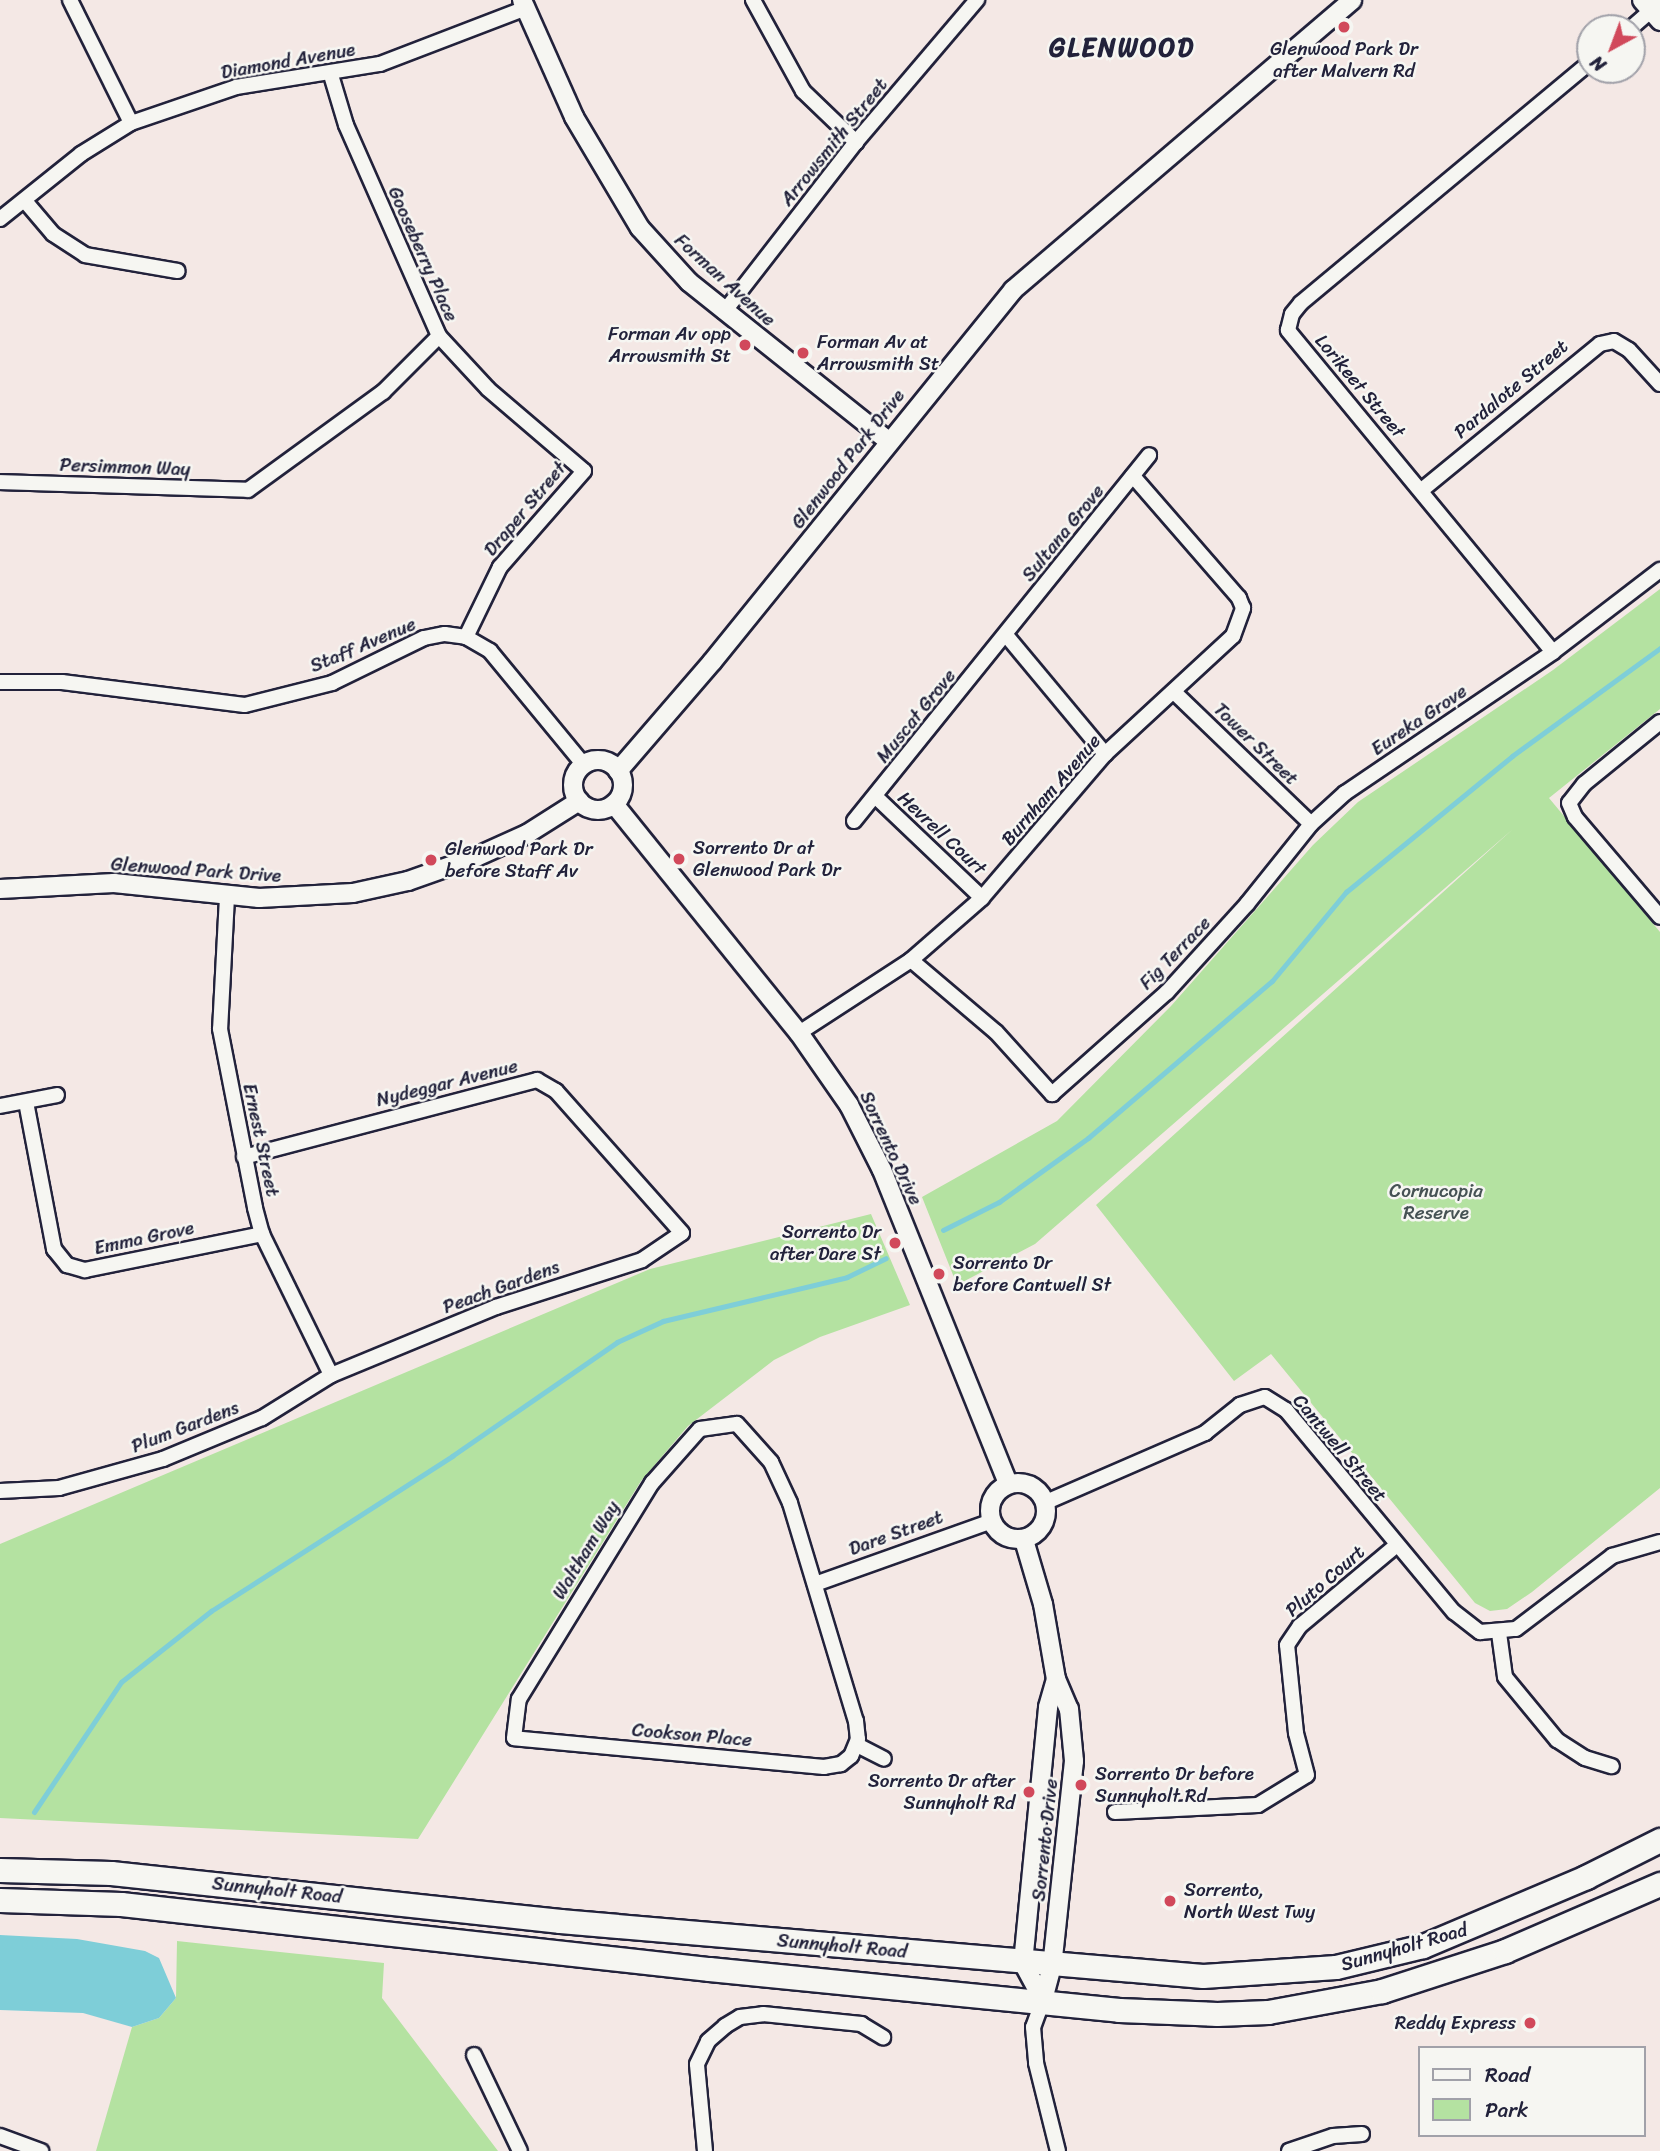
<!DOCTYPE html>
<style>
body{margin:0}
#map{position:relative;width:1660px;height:2151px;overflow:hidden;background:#f4e8e5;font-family:Sriracha,sans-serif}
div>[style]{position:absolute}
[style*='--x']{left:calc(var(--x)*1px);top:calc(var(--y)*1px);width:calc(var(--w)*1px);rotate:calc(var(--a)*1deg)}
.green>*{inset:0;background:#b4e2a1}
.water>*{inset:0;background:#7eced8}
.stream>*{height:5px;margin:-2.5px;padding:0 2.5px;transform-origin:2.5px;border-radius:2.5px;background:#7eced8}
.roads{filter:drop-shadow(2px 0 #22223b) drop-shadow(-2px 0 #22223b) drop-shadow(0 2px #22223b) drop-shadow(0 -2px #22223b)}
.minor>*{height:14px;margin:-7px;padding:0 7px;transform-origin:7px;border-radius:7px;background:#f6f6f2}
.tertiary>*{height:18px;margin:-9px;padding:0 9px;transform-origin:9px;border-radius:9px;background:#f6f6f2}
.tertiary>.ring{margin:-9px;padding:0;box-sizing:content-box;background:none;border:18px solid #f6f6f2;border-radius:50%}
.primary>*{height:23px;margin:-11.5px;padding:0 11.5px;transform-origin:11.5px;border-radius:11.5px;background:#f6f6f2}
.dots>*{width:19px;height:19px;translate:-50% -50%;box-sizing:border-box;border:4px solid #f6f6f2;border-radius:50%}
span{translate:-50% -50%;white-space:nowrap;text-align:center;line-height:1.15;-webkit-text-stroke:5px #f6f6f2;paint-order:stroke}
.poi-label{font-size:19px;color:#22223b}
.right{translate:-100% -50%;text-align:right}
.left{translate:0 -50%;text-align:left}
.street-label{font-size:19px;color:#22223b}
.park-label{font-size:19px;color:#465254}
.district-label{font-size:26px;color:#22223b;font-weight:700;letter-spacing:2px}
.legend{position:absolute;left:1418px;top:2046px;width:228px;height:91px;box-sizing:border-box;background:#f6f6f2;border:2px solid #a1a1a9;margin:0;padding:9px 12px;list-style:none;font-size:21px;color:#22223b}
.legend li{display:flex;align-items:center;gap:14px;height:35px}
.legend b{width:35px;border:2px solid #a1a1a9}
.north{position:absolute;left:1576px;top:14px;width:70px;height:70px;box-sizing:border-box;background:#f6f6f2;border:2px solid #a1a1a9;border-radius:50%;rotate:221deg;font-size:19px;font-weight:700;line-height:28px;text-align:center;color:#22223b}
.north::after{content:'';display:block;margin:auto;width:24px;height:32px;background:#d1495b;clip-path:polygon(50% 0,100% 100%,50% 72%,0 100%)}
</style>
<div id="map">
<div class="green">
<i style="clip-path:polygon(1660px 589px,1660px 709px,1549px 798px,1660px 932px,1660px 1488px,1532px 1592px,1507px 1609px,1490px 1611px,1475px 1603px,1271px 1354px,1234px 1381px,1096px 1205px,1513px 829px,1035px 1244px,957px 1285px,922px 1197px,1057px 1121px,1171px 1006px,1313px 845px,1358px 802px,1553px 670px)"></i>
<i style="clip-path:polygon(871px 1214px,910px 1305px,820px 1337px,774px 1360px,688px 1426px,641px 1481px,418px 1839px,0 1818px,0 1544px,650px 1269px)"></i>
<i style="clip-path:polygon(177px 1941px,384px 1963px,382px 1998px,498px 2151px,96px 2151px,132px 2027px,159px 2018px,176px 1998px)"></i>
</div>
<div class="water">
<i style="clip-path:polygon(0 1935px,77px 1939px,145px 1951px,159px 1958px,176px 1998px,159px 2018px,132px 2027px,83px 2013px,0 2010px)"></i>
</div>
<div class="stream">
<i style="--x:943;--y:1230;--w:63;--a:-26.6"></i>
<i style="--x:999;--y:1202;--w:110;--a:-35.7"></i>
<i style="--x:1088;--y:1138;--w:242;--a:-40.5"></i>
<i style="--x:1272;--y:981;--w:116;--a:-50.3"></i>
<i style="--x:1346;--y:892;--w:215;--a:-39.3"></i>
<i style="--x:1512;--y:756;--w:183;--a:-36.1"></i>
<i style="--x:34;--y:1812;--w:156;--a:-56.2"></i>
<i style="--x:121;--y:1682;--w:115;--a:-38.3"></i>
<i style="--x:211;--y:1611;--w:287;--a:-32.7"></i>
<i style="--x:452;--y:1456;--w:201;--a:-34.6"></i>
<i style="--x:617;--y:1342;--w:51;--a:-24.5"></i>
<i style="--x:663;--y:1321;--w:189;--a:-13.4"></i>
<i style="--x:847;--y:1277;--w:43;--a:-26"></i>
</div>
<div class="roads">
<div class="minor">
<i style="--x:70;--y:0;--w:137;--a:63.6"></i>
<i style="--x:753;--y:0;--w:104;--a:61.2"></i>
<i style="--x:803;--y:91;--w:74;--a:43.9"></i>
<i style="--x:1631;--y:28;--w:38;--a:-41"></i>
<i style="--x:331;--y:75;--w:52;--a:73.3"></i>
<i style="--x:346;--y:125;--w:231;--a:66.2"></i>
<i style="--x:439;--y:336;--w:72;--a:47.2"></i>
<i style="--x:488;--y:389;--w:126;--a:40.5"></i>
<i style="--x:584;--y:471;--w:128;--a:131.2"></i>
<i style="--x:500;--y:567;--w:78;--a:115.9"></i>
<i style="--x:25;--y:201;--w:43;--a:49.7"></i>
<i style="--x:53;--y:234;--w:38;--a:33"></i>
<i style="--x:85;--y:255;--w:94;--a:9.8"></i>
<i style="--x:0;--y:219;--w:104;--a:-38.7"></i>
<i style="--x:81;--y:154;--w:59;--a:-31.8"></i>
<i style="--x:131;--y:123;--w:111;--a:-18.9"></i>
<i style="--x:236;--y:87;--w:146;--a:-9.1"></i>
<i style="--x:380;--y:64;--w:156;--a:-21"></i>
<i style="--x:724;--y:312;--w:215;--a:-52.2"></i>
<i style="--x:856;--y:142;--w:187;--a:-49.6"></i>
<i style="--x:0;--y:482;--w:248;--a:1.8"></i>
<i style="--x:248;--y:490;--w:167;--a:-36"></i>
<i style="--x:383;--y:392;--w:79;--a:-45"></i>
<i style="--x:1423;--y:489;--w:229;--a:-39.3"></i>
<i style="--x:1600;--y:344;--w:14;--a:-12"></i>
<i style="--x:1614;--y:341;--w:17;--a:31"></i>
<i style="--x:1629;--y:350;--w:46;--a:47.6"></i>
<i style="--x:1006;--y:635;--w:155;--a:50.2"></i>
<i style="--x:1553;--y:652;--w:417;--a:-129.5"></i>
<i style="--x:1288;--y:330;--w:16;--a:-76"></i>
<i style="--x:1292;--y:314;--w:14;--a:-51"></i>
<i style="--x:1301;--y:303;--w:376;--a:-39.8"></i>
<i style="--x:0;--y:682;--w:62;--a:0"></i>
<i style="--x:62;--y:682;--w:184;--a:7.2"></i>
<i style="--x:245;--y:705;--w:90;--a:-14.2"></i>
<i style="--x:332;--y:683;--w:102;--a:-26.1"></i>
<i style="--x:424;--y:638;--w:21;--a:-11"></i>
<i style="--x:445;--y:634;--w:21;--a:8"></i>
<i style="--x:466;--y:637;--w:28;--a:30"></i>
<i style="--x:490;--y:651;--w:148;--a:50.5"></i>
<i style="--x:1174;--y:692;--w:190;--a:43.9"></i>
<i style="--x:1660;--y:722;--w:98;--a:140.8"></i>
<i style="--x:1584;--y:784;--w:24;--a:128"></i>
<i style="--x:1569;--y:803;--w:15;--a:67"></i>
<i style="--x:1575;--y:817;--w:131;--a:49.6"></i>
<i style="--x:876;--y:797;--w:146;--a:43.6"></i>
<i style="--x:854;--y:821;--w:470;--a:-51.1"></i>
<i style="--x:227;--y:897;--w:132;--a:93"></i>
<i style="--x:220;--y:1029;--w:182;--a:78.9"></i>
<i style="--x:255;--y:1208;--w:27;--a:75"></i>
<i style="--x:262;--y:1234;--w:157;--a:63.9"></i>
<i style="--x:911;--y:960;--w:111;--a:40.3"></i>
<i style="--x:996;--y:1032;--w:84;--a:47.9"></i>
<i style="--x:1052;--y:1094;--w:154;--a:-41.6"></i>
<i style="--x:1167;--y:992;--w:119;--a:-47.7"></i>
<i style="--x:1247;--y:904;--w:102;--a:-51.3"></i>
<i style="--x:1311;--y:824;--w:46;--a:-42.4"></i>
<i style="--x:1345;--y:793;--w:251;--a:-34.1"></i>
<i style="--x:1553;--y:652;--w:135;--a:-37.5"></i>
<i style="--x:799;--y:1033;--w:134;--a:-33.1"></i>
<i style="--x:911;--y:960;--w:94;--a:-41.1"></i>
<i style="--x:982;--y:898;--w:189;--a:-49.5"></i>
<i style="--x:1105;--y:754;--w:174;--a:-42.7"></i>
<i style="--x:1233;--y:636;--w:30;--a:-70"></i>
<i style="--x:1243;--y:608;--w:11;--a:-112"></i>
<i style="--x:1239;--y:598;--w:162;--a:-131"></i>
<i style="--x:26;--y:1102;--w:150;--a:79.2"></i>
<i style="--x:54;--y:1249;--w:21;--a:51"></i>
<i style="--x:67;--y:1265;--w:19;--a:16"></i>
<i style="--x:85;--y:1270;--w:181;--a:-11.5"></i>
<i style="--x:0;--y:1106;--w:58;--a:-10.9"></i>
<i style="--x:737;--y:1424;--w:51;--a:48.2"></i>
<i style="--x:771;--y:1462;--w:45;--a:65.1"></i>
<i style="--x:790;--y:1503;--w:228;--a:73.2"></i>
<i style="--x:856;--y:1721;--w:18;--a:84"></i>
<i style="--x:858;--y:1739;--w:18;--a:112"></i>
<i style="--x:851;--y:1756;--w:13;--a:141"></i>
<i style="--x:841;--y:1764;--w:17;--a:170"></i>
<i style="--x:824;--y:1767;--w:311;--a:-174.7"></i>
<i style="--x:514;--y:1738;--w:39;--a:-83"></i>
<i style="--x:519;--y:1699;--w:254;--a:-58.4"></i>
<i style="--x:652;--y:1483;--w:72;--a:-48.4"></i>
<i style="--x:700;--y:1429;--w:37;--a:-8"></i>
<i style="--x:0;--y:1491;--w:59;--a:-2.9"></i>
<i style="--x:59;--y:1488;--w:108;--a:-15.6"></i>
<i style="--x:163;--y:1459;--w:107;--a:-22.5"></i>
<i style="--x:262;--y:1418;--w:81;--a:-31.9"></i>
<i style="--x:331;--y:1375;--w:178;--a:-22.4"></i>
<i style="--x:496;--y:1307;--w:153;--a:-17.8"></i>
<i style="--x:642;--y:1260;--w:48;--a:-34"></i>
<i style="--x:682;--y:1233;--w:190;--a:-131.6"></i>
<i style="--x:556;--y:1091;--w:22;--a:-150"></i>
<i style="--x:537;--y:1080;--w:303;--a:165.3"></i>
<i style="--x:1044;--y:1503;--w:176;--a:-23.5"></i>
<i style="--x:1205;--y:1433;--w:45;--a:-38.7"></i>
<i style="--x:1240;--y:1405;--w:26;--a:-18"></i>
<i style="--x:1265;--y:1397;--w:25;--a:32"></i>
<i style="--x:1286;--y:1410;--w:263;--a:50.3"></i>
<i style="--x:1454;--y:1612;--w:33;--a:38"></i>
<i style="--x:1480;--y:1632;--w:36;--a:-5"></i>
<i style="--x:1516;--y:1629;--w:121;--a:-37.2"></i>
<i style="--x:1612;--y:1556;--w:50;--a:-16.3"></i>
<i style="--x:815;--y:1584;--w:188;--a:-19.6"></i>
<i style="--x:1499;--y:1633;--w:44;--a:82.2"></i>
<i style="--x:1505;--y:1677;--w:82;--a:50.5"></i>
<i style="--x:1557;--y:1740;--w:33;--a:33"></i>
<i style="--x:1585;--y:1758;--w:28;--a:17"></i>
<i style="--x:857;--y:1745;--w:30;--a:27"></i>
<i style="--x:1115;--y:1812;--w:143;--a:-2.8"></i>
<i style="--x:1258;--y:1805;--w:57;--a:-31.5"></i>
<i style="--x:1307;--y:1775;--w:43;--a:-104.7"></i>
<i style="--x:1296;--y:1733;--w:88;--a:-95.8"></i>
<i style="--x:1287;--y:1645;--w:23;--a:-56"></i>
<i style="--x:1300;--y:1626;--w:126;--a:-39.9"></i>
<i style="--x:1043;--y:2000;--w:29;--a:110"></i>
<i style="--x:1033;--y:2027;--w:36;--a:85"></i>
<i style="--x:1036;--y:2063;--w:91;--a:76"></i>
<i style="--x:474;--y:2055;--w:106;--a:64.4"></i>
<i style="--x:0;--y:2136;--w:44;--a:20.1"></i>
<i style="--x:705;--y:2151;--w:87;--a:-95.3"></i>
<i style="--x:697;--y:2064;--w:25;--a:-64"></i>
<i style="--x:708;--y:2041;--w:23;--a:-41"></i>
<i style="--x:725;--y:2026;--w:17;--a:-31"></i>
<i style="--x:740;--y:2017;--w:23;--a:-7"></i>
<i style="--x:763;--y:2014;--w:99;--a:5.8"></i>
<i style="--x:861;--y:2024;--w:26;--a:31"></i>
<i style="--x:1289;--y:2151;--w:46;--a:-18.8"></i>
<i style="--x:1333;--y:2136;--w:29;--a:-4"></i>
</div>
<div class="tertiary">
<i style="--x:522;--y:0;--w:128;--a:66"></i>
<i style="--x:574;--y:117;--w:129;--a:59.3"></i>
<i style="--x:640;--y:228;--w:73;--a:47.8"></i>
<i style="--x:689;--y:282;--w:255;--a:38.6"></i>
<i style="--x:1642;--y:0;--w:28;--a:49"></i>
<i class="ring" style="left:573px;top:760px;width:32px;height:32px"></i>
<i style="--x:618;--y:771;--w:144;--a:-49.2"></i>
<i style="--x:712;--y:662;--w:479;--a:-51"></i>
<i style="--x:1013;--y:290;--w:446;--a:-40.5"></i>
<i style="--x:614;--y:804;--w:294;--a:51.1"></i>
<i style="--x:799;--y:1033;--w:88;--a:55.2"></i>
<i style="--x:849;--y:1105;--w:73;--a:63.1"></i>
<i style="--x:882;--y:1170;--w:338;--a:68.1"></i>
<i style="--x:0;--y:889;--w:114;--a:-3"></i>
<i style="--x:114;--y:883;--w:146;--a:5.9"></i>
<i style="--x:259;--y:898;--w:94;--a:-3"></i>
<i style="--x:353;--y:893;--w:56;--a:-12.3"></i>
<i style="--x:408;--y:881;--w:72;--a:-19.4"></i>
<i style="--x:476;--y:857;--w:56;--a:-24.3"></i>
<i style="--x:527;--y:834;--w:62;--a:-32.4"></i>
<i class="ring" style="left:990px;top:1483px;width:38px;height:38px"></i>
<i style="--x:1024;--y:1540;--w:67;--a:73.5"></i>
<i style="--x:1043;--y:1604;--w:76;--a:80.2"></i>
<i style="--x:1056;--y:1679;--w:33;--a:67"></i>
<i style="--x:1069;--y:1709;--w:52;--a:84.5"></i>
<i style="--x:1074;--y:1761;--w:206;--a:96.1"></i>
<i style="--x:1052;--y:1966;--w:35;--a:105"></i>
<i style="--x:1043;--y:2000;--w:42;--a:-118.4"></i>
<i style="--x:1023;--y:1963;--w:257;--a:-84.4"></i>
<i style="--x:1048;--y:1707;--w:29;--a:-74"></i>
</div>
<div class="primary">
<i style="--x:0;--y:1870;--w:111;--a:1.5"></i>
<i style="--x:111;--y:1873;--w:452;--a:6.1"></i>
<i style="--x:560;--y:1921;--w:645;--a:4.89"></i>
<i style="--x:1203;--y:1976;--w:133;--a:-3.9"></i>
<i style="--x:1336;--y:1967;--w:89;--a:-13.6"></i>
<i style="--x:1423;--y:1946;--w:177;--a:-22.9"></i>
<i style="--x:1586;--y:1877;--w:83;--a:-26.6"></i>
<i style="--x:0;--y:1900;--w:121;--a:1.9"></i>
<i style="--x:121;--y:1904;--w:592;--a:6.31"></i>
<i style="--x:709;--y:1969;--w:412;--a:5.7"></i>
<i style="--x:1119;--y:2010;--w:98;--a:2.3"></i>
<i style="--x:1217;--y:2014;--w:51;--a:-2.2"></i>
<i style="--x:1268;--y:2012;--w:116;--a:-10.4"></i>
<i style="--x:1382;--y:1991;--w:129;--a:-18"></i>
<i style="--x:1505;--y:1951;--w:169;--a:-23.4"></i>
</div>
</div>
<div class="dots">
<i style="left:1344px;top:27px;background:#d1495b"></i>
<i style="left:745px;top:345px;background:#d1495b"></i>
<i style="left:803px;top:353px;background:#d1495b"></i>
<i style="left:679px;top:859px;background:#d1495b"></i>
<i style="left:431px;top:860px;background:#d1495b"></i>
<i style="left:895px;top:1243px;background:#d1495b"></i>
<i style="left:939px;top:1274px;background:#d1495b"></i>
<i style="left:1081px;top:1785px;background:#d1495b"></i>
<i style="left:1029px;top:1792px;background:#d1495b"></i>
<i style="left:1170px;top:1901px;background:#d1495b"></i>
<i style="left:1530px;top:2023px;background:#d1495b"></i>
</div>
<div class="poi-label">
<span style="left:1344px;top:60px">Glenwood Park Dr<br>after Malvern Rd</span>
<span class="right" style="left:731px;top:345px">Forman Av opp<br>Arrowsmith St</span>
<span class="left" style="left:817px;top:353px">Forman Av at<br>Arrowsmith St</span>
<span class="left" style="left:693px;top:859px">Sorrento Dr at<br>Glenwood Park Dr</span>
<span class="left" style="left:445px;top:860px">Glenwood Park Dr<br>before Staff Av</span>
<span class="right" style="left:881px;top:1243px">Sorrento Dr<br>after Dare St</span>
<span class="left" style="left:953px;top:1274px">Sorrento Dr<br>before Cantwell St</span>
<span class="left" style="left:1095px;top:1785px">Sorrento Dr before<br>Sunnyholt Rd</span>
<span class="right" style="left:1015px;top:1792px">Sorrento Dr after<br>Sunnyholt Rd</span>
<span class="left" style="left:1184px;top:1901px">Sorrento,<br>North West Twy</span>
<span class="right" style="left:1516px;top:2023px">Reddy Express</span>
</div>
<div class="street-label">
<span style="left:288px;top:61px;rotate:-10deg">Diamond Avenue</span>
<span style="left:834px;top:142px;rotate:-51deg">Arrowsmith Street</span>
<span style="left:423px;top:254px;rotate:66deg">Gooseberry Place</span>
<span style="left:725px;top:280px;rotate:42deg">Forman Avenue</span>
<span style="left:1360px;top:386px;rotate:50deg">Lorikeet Street</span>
<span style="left:1511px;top:389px;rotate:-40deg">Pardalote Street</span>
<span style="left:848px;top:459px;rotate:-52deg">Glenwood Park Drive</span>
<span style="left:125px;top:467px;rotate:2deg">Persimmon Way</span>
<span style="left:525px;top:509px;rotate:-50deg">Draper Street</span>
<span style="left:1063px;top:533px;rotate:-51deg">Sultana Grove</span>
<span style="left:363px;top:645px;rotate:-23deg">Staff Avenue</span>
<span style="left:916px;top:716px;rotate:-51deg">Muscat Grove</span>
<span style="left:1419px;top:720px;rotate:-34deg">Eureka Grove</span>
<span style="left:1256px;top:744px;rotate:44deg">Tower Street</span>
<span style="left:1051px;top:790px;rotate:-49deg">Burnham Avenue</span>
<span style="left:942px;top:833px;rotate:43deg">Hevrell Court</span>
<span style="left:196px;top:870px;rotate:4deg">Glenwood Park Drive</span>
<span style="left:1175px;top:953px;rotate:-46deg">Fig Terrace</span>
<span style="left:447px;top:1083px;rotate:-14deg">Nydeggar Avenue</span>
<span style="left:261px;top:1140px;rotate:78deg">Ernest Street</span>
<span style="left:891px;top:1148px;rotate:65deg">Sorrento Drive</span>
<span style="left:144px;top:1238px;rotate:-12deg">Emma Grove</span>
<span style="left:501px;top:1287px;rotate:-20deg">Peach Gardens</span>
<span style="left:185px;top:1427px;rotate:-21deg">Plum Gardens</span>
<span style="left:1340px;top:1448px;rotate:50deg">Cantwell Street</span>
<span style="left:896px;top:1533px;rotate:-20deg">Dare Street</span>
<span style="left:586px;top:1550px;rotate:-59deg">Waltham Way</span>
<span style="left:1325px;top:1581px;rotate:-41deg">Pluto Court</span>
<span style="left:692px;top:1735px;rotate:5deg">Cookson Place</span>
<span style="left:1045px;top:1840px;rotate:-84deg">Sorrento Drive</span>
<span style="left:277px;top:1890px;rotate:6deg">Sunnyholt Road</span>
<span style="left:842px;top:1946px;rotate:5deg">Sunnyholt Road</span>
<span style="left:1404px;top:1947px;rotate:-16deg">Sunnyholt Road</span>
</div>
<div class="park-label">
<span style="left:1436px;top:1202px">Cornucopia<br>Reserve</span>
</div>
<div class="district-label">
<span style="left:1122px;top:48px">GLENWOOD</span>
</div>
<ul class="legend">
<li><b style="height:9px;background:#f6f6f2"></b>Road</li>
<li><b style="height:19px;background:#b4e2a1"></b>Park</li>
</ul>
<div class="north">N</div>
</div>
